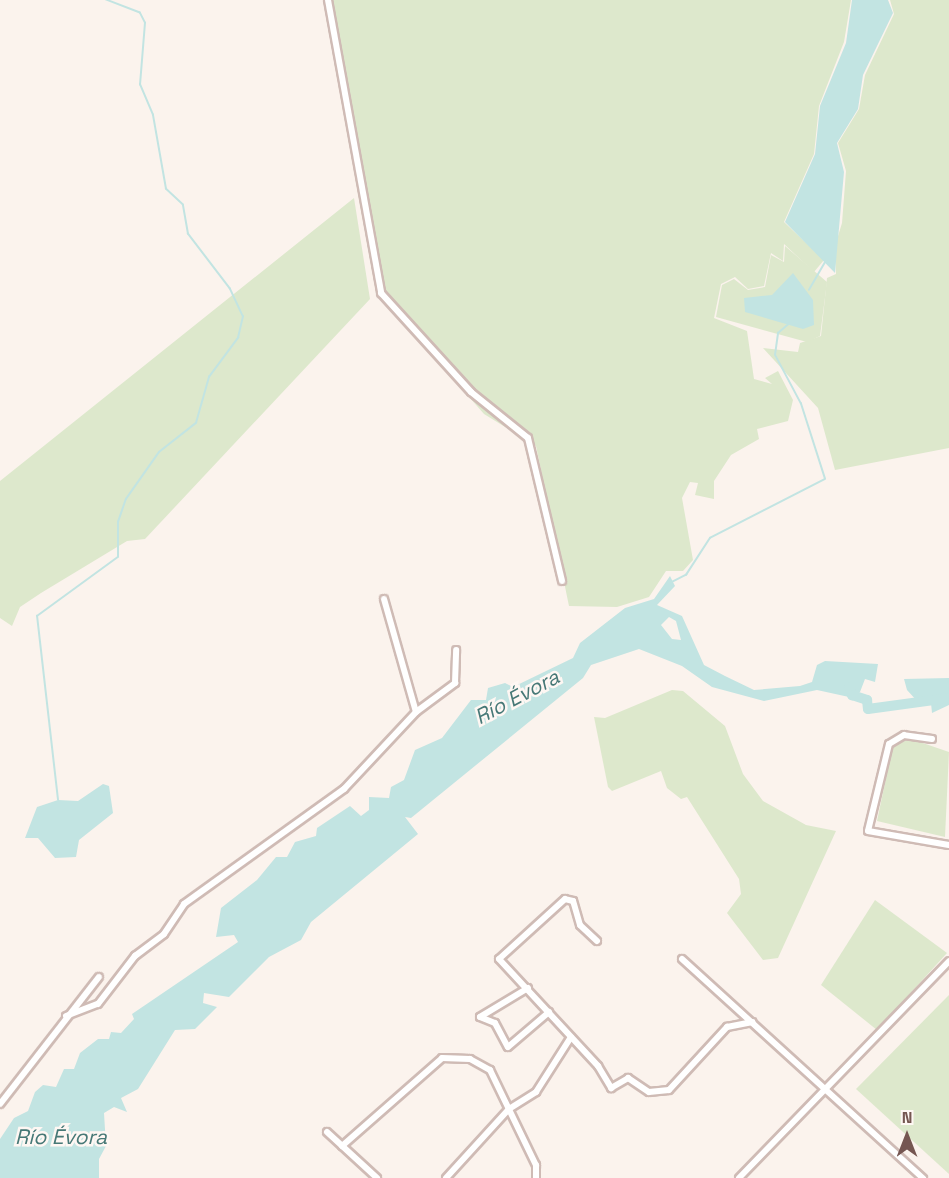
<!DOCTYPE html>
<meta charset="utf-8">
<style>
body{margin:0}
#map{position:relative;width:949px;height:1178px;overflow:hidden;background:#fbf3ed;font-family:"Space Grotesk",sans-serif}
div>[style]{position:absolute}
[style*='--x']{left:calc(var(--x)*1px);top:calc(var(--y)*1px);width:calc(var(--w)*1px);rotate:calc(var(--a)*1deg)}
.green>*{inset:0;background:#dde8cc}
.water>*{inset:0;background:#c2e4e2}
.stream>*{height:1.5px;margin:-0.75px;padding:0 0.75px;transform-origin:0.75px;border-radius:0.75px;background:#c2e4e2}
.river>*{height:10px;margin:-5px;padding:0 5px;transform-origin:5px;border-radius:5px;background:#c2e4e2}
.roads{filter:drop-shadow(2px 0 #cfbbb5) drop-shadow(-2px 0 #cfbbb5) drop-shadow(0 2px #cfbbb5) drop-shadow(0 -2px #cfbbb5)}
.minor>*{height:6px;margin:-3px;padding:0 3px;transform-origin:3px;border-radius:3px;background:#fff}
span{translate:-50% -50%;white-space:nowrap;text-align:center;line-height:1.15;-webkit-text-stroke:5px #fef7f3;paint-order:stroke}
.water-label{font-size:21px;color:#467876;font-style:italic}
.north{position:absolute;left:877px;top:1106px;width:60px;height:60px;-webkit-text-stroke:4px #fef7f3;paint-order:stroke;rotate:0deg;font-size:16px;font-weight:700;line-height:24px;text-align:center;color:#755651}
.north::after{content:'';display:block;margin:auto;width:21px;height:27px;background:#755651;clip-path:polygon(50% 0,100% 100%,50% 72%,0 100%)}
</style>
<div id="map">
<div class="green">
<i style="clip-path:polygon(329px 0,851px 0,844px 42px,819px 106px,814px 154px,784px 222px,824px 260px,814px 272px,784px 244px,783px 261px,771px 253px,764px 286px,748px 289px,735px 277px,721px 284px,714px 318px,747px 331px,754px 379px,772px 384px,765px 378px,778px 371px,793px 400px,788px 421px,757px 429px,759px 439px,731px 455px,714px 481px,714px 499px,695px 495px,698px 483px,690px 482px,682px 498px,693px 560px,683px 571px,666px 571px,649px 597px,617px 607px,569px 606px,536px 446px,484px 414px,386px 302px)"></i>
<i style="clip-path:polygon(890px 0,949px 0,949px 448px,835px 470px,818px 408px,763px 348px,798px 352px,800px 343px,821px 336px,827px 278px,836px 274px,835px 246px,842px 223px,846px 171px,838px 143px,859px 109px,865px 75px,894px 14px)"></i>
<i style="clip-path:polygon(354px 198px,370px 299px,145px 539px,127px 541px,41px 593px,20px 607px,12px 626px,0 618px,0 481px)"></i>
<i style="clip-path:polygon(785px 246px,827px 282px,820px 336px,807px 342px,716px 317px,722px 285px,734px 279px,748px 290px,765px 287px,771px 255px,784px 262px)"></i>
<i style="clip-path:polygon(672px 690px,683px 691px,725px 726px,743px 774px,763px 801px,806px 825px,836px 831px,778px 958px,763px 960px,727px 913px,741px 894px,739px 879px,687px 797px,681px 799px,667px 788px,661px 771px,612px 791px,608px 787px,594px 717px,605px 718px)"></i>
<i style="clip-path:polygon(911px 739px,949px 752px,945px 837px,877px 821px,893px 745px)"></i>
<i style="clip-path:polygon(875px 900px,947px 953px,877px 1030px,821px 985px)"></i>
<i style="clip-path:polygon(949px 995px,949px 1174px,856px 1089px)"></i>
</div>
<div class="water">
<i style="clip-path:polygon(852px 0,888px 0,893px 13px,863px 75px,858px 109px,837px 143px,844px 172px,835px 273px,785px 222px,815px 154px,820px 106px,846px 43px)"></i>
<i style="clip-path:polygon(793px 273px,813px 300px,814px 325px,803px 329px,745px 312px,744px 298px,772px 295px)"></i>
<i style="clip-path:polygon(evenodd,670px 576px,675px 586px,657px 605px,682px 616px,704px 665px,725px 676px,754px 690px,800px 686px,812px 682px,817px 665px,825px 661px,878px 664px,875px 682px,865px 679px,860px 692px,849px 697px,817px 690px,764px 701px,712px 687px,682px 666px,639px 649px,591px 665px,583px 678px,411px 818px,405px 817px,418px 834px,311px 922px,301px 940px,269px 957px,229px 997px,204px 993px,203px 1003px,217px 1007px,195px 1029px,175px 1030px,138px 1089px,121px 1098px,127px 1112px,114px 1107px,104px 1113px,106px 1146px,99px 1159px,99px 1178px,0 1178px,0 1139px,14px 1118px,28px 1111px,35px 1092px,43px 1085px,56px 1087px,64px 1069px,74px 1069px,80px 1053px,98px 1039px,109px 1039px,111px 1032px,121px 1033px,134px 1019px,132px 1014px,238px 942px,234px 935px,216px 937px,221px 908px,257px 880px,276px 857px,287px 857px,295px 842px,316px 836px,317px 828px,350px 806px,361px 816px,369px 810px,369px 797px,389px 798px,391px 787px,404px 780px,415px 750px,442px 738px,471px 700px,486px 700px,488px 688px,505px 683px,513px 687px,573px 658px,580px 643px,625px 608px,654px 599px,670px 576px,669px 617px,676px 621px,681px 640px,672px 639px,661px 625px,669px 617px)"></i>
<i style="clip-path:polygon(949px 678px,949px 705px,932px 713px,931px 703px,918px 702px,907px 690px,904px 679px)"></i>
<i style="clip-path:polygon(103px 784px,109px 786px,113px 813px,79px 840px,76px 857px,55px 858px,38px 838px,25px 838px,37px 807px,58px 800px,78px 801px)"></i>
</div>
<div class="stream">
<i style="--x:809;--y:290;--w:34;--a:-60"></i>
<i style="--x:672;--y:582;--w:16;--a:-27"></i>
<i style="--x:686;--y:575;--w:44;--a:-57"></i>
<i style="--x:710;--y:538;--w:129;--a:-27.2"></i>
<i style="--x:825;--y:479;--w:79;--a:-107.7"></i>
<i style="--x:801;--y:404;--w:55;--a:-118"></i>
<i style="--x:775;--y:355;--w:22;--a:-82"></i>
<i style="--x:778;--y:333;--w:16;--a:-40"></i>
<i style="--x:58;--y:800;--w:185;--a:-96.5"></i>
<i style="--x:37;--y:616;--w:100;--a:-36.1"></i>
<i style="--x:118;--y:557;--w:35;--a:-90"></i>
<i style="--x:118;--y:522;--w:24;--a:-71"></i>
<i style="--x:126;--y:499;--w:57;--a:-54.9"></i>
<i style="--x:159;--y:452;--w:47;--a:-38.1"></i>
<i style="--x:196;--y:423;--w:48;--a:-74.2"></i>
<i style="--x:209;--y:377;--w:49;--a:-53.4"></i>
<i style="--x:238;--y:338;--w:22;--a:-77"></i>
<i style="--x:243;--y:317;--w:31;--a:-115"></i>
<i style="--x:230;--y:289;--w:69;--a:-127.4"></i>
<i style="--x:188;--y:234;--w:29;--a:-100"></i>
<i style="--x:183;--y:205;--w:23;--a:-137"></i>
<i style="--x:166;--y:189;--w:75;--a:-100"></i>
<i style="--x:153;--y:115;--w:33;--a:-113"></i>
<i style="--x:140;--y:85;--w:62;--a:-85.4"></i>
<i style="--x:145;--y:23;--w:11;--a:-117"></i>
<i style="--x:140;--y:13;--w:36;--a:-159"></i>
</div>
<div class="river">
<i style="--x:849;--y:687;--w:9;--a:69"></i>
<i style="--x:852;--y:695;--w:16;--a:18"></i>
<i style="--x:867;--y:700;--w:9;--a:84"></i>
<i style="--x:868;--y:709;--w:82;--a:-7.7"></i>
</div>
<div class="roads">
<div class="minor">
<i style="--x:328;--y:0;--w:298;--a:79.7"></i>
<i style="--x:381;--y:293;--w:134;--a:47.7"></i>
<i style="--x:471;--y:392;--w:73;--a:38.9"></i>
<i style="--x:528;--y:438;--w:147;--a:76.6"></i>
<i style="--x:384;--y:599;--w:117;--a:74.2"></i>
<i style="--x:932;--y:739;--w:28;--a:-172"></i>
<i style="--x:904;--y:735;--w:17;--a:149"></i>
<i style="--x:889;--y:744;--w:89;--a:103.6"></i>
<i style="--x:868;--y:831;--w:82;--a:9.8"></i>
<i style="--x:597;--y:941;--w:23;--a:-137"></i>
<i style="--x:580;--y:925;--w:25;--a:-106"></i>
<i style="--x:573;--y:901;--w:8;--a:-166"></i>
<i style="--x:565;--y:899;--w:89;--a:137.7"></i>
<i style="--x:499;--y:959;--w:146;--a:47.2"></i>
<i style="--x:598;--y:1066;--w:26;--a:59"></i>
<i style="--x:611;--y:1088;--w:20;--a:-30"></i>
<i style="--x:628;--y:1078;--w:25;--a:34"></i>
<i style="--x:649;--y:1092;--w:20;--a:-6"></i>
<i style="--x:669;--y:1090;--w:86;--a:-47.4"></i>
<i style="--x:727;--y:1027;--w:26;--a:-11"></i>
<i style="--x:682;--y:959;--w:326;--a:42.3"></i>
<i style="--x:528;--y:988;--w:56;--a:148.9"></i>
<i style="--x:480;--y:1017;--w:16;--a:22"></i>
<i style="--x:495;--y:1023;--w:27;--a:62"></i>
<i style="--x:508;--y:1047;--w:54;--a:-40.5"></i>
<i style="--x:66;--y:1016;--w:34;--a:-21"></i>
<i style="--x:98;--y:1004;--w:61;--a:-52.4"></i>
<i style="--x:135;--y:956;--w:36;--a:-37"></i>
<i style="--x:164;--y:934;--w:36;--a:-56"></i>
<i style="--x:184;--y:904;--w:197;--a:-35.7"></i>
<i style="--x:344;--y:789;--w:105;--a:-46.9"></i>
<i style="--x:416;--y:712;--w:49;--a:-36.6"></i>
<i style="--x:455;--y:683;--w:33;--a:-88"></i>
<i style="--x:0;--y:1104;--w:161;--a:-52.1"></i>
<i style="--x:327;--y:1132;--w:68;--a:42.6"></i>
<i style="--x:342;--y:1146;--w:133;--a:-41.3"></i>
<i style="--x:442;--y:1058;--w:28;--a:2"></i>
<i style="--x:470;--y:1059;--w:23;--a:29"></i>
<i style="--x:490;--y:1070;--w:106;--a:64.2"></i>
<i style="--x:536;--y:1165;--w:13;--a:90"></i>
<i style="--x:446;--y:1178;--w:93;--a:-47.6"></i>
<i style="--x:509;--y:1109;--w:32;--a:-32"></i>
<i style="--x:536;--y:1092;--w:65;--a:-57.5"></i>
<i style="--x:739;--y:1178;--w:302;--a:-45.9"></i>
</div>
</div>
<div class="water-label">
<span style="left:517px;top:697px;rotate:-28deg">Río Évora</span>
<span style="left:61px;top:1137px">Río Évora</span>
</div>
<div class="north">N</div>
</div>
